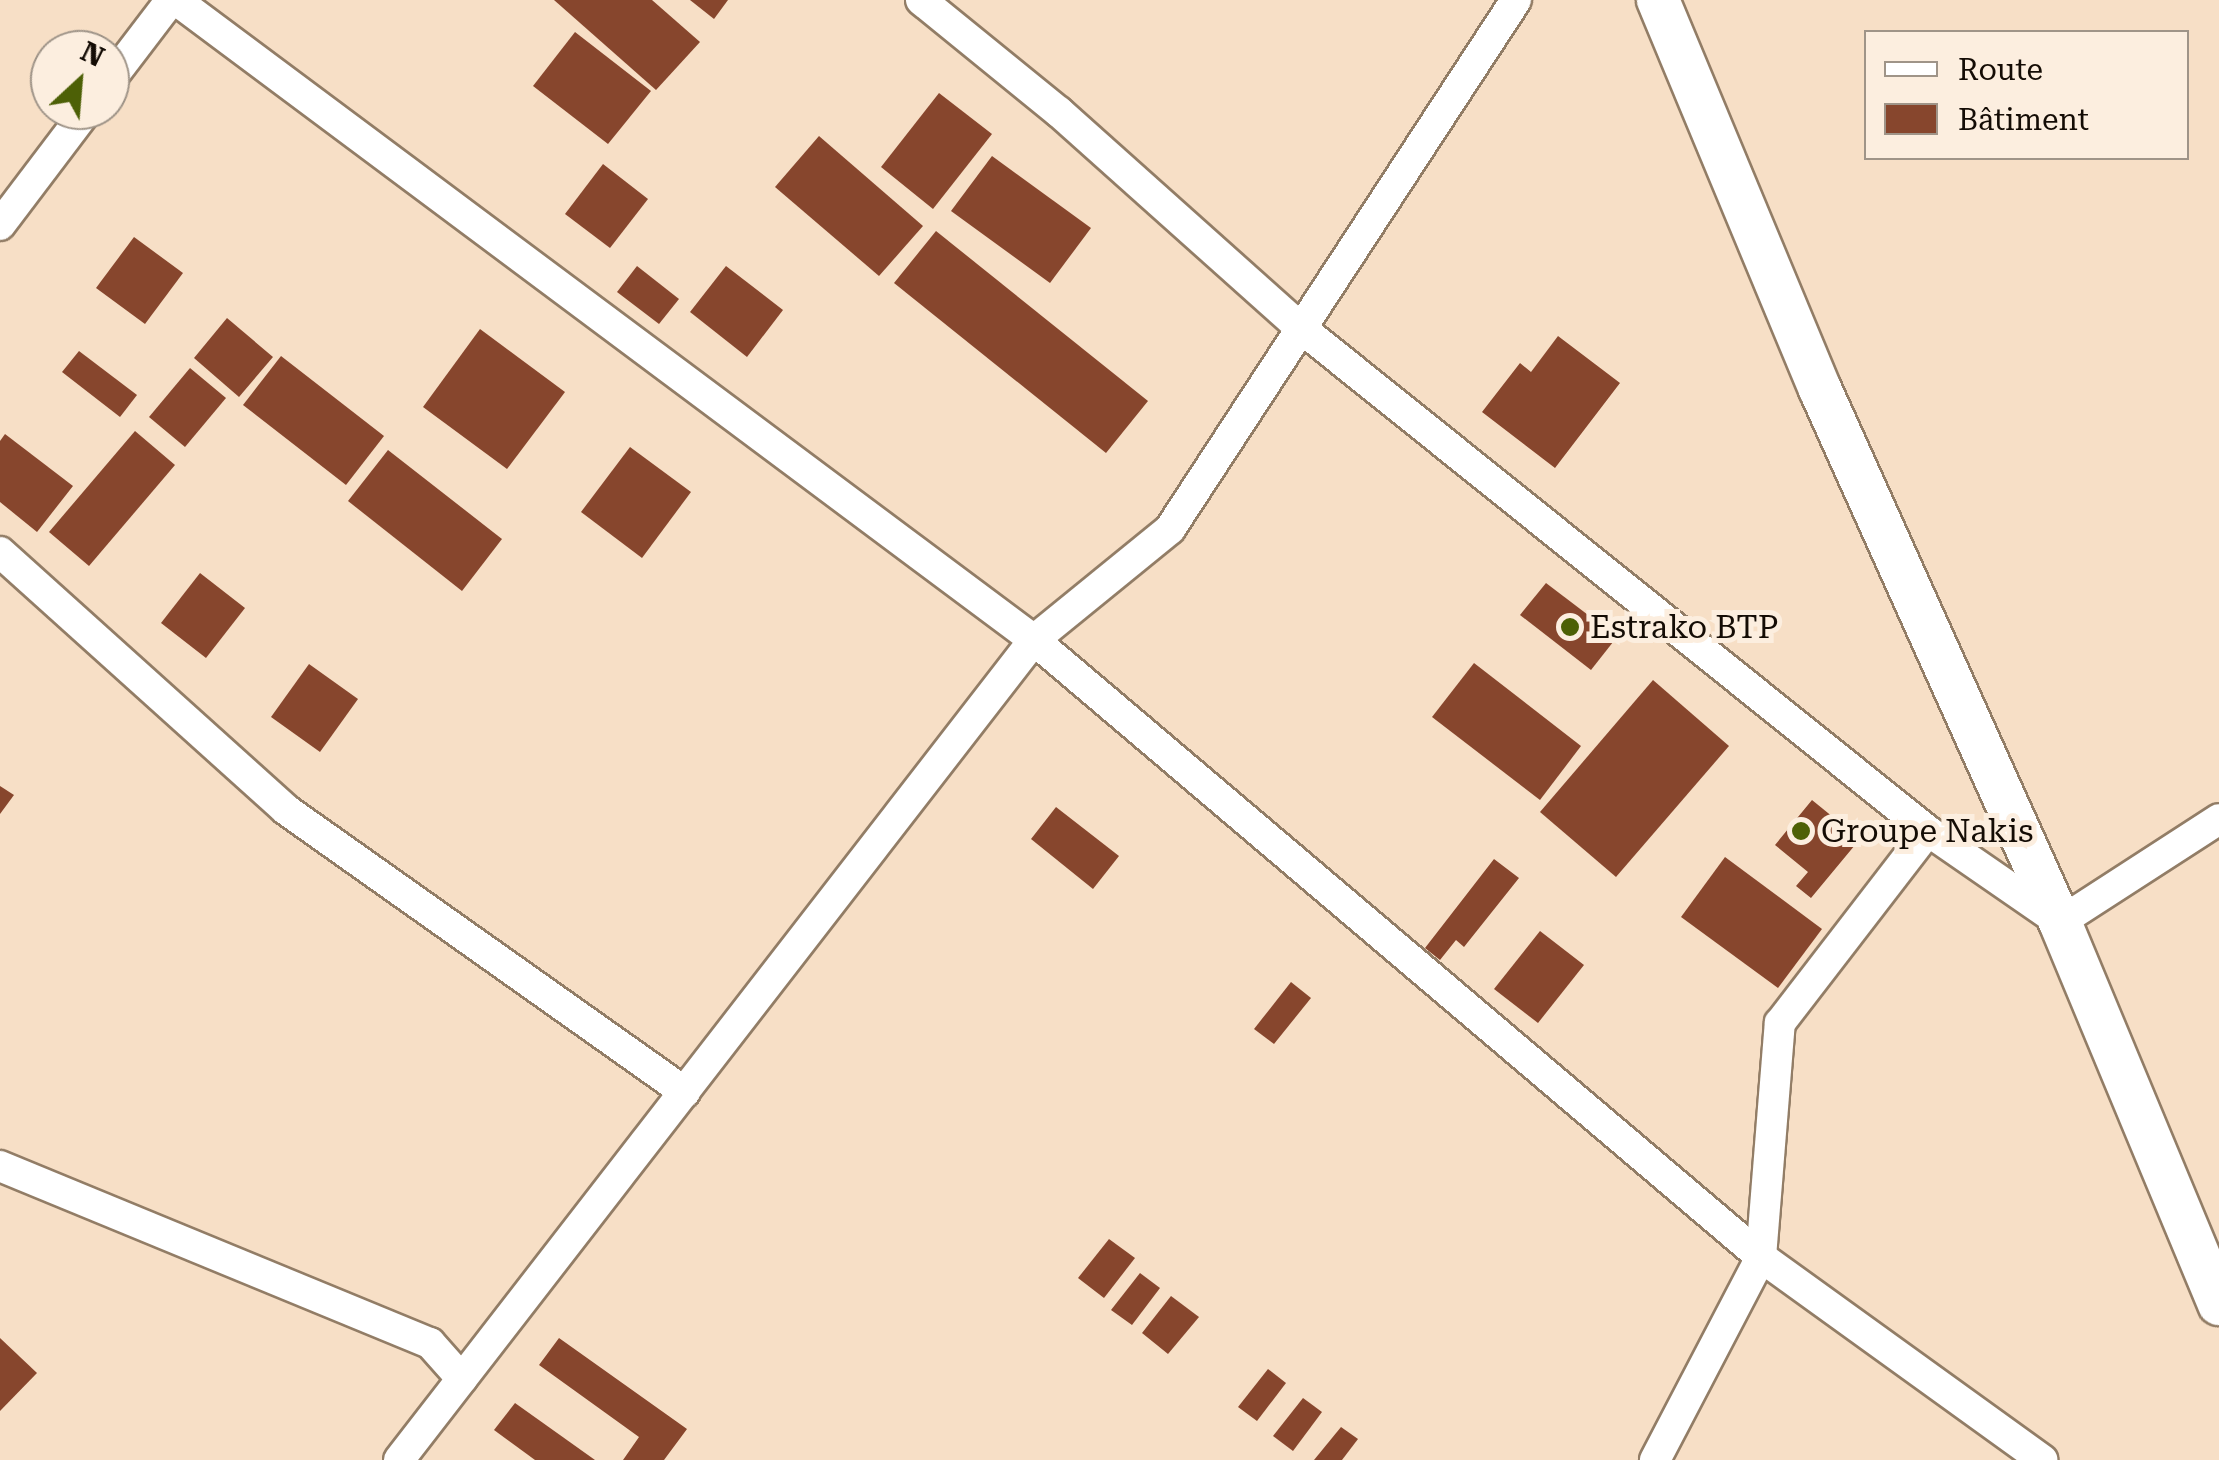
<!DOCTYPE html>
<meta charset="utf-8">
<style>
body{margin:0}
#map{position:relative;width:2219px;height:1460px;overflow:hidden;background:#f7dfc6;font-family:"Roboto Serif",serif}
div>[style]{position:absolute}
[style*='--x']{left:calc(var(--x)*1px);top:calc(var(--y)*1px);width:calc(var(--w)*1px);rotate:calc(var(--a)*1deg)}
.building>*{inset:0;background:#87462d}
.roads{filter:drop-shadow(2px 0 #927d66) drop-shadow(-2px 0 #927d66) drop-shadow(0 2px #927d66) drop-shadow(0 -2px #927d66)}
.minor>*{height:30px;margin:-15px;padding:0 15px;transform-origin:15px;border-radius:15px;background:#fff}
.secondary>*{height:42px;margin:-21px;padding:0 21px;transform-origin:21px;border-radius:21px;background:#fff}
.dots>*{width:28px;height:28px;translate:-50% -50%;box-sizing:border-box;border:5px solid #fceedf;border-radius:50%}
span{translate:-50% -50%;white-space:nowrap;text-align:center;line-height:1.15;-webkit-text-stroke:10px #fceedf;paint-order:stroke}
.poi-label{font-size:32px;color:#140c05}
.left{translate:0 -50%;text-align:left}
.legend{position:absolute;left:1864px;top:30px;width:325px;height:130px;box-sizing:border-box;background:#fceedf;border:2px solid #9f9488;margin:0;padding:12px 18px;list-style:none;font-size:30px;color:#140c05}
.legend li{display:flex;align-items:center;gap:20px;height:50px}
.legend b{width:50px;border:2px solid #9f9488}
.north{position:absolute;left:30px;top:30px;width:100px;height:100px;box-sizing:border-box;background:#fceedf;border:2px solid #9f9488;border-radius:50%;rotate:26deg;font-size:28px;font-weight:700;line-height:40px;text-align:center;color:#140c05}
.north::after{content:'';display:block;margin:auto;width:35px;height:45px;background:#4d6006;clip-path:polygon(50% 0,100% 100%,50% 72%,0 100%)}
</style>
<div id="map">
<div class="building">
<i style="clip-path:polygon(554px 0,652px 0,700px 42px,656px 90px)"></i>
<i style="clip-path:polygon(690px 0,728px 0,714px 19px)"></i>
<i style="clip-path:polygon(575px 32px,651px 91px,608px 144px,533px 86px)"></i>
<i style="clip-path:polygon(939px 93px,992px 134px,933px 209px,881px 167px)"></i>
<i style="clip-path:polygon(819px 136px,923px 226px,879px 276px,775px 187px)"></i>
<i style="clip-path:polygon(992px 156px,1091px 228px,1050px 283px,951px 211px)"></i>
<i style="clip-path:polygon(603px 164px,648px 199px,610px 248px,565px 214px)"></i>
<i style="clip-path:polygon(936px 231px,1148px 401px,1106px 453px,894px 283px)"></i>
<i style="clip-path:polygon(134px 237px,183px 273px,145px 324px,96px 288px)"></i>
<i style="clip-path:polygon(637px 266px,679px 299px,659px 324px,617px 292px)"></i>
<i style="clip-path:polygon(726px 266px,783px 310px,747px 357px,690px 312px)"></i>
<i style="clip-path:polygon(227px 318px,273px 357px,239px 397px,194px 358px)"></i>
<i style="clip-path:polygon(480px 329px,565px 392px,507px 469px,423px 407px)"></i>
<i style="clip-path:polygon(1558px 336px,1620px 383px,1555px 468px,1482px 412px,1520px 363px,1531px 372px)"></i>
<i style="clip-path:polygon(79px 351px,137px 395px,120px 417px,62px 372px)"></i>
<i style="clip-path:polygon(281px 356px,384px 436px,346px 485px,243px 405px)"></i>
<i style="clip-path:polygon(190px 368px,226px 398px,185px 447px,149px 417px)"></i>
<i style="clip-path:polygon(135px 431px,175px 465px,89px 566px,49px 532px)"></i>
<i style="clip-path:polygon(5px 434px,73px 486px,37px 532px,0 502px,0 441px)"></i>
<i style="clip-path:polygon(630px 447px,691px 492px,642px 558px,581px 512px)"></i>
<i style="clip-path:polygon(388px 450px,502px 539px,462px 591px,348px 501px)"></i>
<i style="clip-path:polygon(200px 573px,245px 608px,206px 658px,161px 623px)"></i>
<i style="clip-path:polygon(1546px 583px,1617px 637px,1591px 670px,1520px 615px)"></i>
<i style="clip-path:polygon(1474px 663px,1581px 746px,1540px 800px,1432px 717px)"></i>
<i style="clip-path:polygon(309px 664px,358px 699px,320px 752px,271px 717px)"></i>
<i style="clip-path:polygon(1653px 680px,1729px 746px,1616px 877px,1540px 812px)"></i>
<i style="clip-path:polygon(0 786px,14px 795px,0 814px)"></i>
<i style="clip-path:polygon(1812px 800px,1860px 839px,1811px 898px,1796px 886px,1808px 872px,1775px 845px)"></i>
<i style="clip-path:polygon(1056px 807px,1119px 856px,1093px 889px,1031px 839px)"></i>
<i style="clip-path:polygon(1725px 857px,1822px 929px,1778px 988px,1681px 917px)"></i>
<i style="clip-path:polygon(1494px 859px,1519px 878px,1464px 947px,1456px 940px,1440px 960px,1425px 948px)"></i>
<i style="clip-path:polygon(1540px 931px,1584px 965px,1538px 1023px,1494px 989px)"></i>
<i style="clip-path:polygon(1291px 982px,1311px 998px,1274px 1044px,1254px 1029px)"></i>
<i style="clip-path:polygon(1109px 1239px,1135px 1258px,1104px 1298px,1078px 1278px)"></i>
<i style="clip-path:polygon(1140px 1273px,1160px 1288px,1132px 1325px,1111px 1310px)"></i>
<i style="clip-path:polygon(1171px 1296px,1199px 1317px,1168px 1354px,1142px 1333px)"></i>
<i style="clip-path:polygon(0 1338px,37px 1373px,0 1411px)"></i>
<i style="clip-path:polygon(559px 1338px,687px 1429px,664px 1460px,623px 1460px,639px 1437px,539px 1365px)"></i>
<i style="clip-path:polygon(1268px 1369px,1286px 1383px,1257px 1421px,1238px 1407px)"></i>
<i style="clip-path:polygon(1303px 1398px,1322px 1412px,1293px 1451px,1273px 1436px)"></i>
<i style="clip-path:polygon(515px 1403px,595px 1460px,535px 1460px,494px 1430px)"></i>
<i style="clip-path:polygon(1341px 1427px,1358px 1439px,1342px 1460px,1314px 1460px)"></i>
</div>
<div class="roads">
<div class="minor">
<i style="--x:176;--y:0;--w:1070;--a:36.72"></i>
<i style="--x:1034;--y:640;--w:954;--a:40.32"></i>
<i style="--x:1761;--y:1257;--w:347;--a:35.8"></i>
<i style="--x:921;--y:0;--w:178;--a:39.1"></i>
<i style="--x:1059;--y:112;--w:326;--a:41.8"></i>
<i style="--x:1302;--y:329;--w:802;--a:38.73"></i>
<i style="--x:1928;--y:831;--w:160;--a:34.6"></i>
<i style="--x:2060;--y:922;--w:189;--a:-32.9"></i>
<i style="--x:110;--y:80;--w:101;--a:-52.7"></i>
<i style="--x:0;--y:225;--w:144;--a:-52.9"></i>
<i style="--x:0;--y:552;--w:384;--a:42"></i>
<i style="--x:285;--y:809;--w:490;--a:35.3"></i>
<i style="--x:0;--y:1166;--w:465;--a:22.4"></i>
<i style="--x:430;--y:1343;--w:48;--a:48.4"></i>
<i style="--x:399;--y:1460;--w:1037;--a:-52.25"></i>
<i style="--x:1034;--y:640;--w:176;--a:-39.2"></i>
<i style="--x:1170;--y:529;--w:632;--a:-56.81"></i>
<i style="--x:1655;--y:1460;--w:229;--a:-62.4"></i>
<i style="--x:1761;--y:1257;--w:235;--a:-85.4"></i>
<i style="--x:1780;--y:1023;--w:242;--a:-52.4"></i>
</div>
<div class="secondary">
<i style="--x:1658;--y:0;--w:421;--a:67.4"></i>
<i style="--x:1820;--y:389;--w:585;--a:65.76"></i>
<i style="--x:2060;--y:922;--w:414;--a:67.4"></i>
</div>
</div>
<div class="dots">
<i style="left:1570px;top:627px;background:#4d6006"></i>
<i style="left:1801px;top:831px;background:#4d6006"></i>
</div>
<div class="poi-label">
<span class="left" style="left:1590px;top:627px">Estrako BTP</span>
<span class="left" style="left:1821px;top:831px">Groupe Nakis</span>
</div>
<ul class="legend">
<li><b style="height:12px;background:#fff"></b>Route</li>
<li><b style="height:28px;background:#87462d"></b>Bâtiment</li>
</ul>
<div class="north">N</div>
</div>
